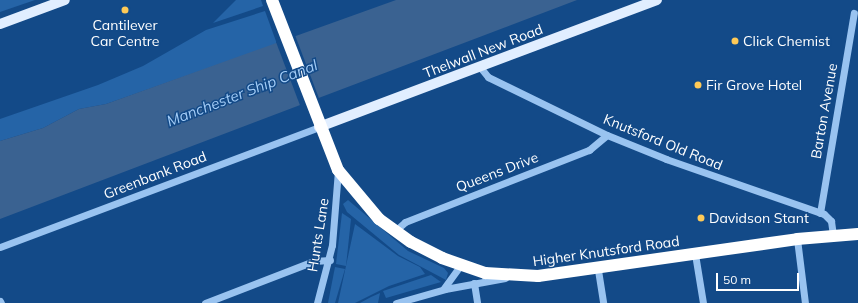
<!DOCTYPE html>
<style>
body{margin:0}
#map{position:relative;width:858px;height:303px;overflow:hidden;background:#134a88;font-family:Mulish,sans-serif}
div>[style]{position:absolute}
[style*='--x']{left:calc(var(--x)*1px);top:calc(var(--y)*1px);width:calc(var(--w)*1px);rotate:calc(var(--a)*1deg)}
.green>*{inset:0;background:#2564a7}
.water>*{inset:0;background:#3a6291}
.pier>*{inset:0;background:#134a88}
.minor>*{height:7px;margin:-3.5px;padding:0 3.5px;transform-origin:3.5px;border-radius:3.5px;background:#99c3f0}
.major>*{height:10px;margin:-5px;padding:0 5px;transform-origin:5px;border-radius:5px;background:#e1eeff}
.highway>*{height:12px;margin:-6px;padding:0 6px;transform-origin:6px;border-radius:6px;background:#fff}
.dots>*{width:11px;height:11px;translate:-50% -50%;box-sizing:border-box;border:2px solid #134a88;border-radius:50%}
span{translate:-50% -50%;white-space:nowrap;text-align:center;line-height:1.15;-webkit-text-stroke:3px #134a88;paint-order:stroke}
.poi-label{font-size:14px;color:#fff}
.left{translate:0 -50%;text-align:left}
.street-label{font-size:14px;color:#fff}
.water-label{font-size:15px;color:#a4cdf7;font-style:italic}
.scale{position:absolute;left:716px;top:273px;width:83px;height:18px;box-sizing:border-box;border:2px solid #fff;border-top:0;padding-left:5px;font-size:12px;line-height:14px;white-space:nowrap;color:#fff;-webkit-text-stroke:3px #134a88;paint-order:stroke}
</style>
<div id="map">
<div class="green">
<i style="clip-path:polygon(0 0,35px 0,0 12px)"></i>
<i style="clip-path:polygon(236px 0,261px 0,263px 6px,213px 23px)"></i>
<i style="clip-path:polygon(265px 11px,277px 44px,106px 104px,79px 109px,43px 128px,0 141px,0 119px,98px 85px,143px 66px,206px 30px)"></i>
<i style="clip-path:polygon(348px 200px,408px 251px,444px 268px,448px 273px,446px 280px,399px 255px,347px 212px,343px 204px)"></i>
<i style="clip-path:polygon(342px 213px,351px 219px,346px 266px,336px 264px)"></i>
<i style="clip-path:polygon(355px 224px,398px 256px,420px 267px,425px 274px,389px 286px,355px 303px,338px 303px)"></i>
<i style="clip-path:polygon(335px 267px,345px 269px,335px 303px,328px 303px)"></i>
<i style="clip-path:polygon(431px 275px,441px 282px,386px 298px,383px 291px)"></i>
<i style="clip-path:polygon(380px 293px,378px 303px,360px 303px,371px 297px)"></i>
</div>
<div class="water">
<i style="clip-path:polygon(396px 0,577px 0,0 219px,0 141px,43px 128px,79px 109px,106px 104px)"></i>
</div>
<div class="pier">
<i style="clip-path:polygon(295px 35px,320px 101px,301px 108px,276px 42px)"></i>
</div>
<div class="minor">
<i style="--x:480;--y:67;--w:13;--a:51"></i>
<i style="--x:488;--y:77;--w:132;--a:26"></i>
<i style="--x:607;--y:135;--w:64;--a:22.1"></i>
<i style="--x:666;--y:159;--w:167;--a:19.2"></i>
<i style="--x:824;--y:214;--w:10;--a:45"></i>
<i style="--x:831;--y:221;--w:14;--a:82"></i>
<i style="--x:820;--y:213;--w:203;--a:-80.4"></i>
<i style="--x:395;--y:231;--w:13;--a:-42"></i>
<i style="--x:405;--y:222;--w:198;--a:-21.4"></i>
<i style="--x:589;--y:150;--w:23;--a:-40"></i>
<i style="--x:797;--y:239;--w:64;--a:82.9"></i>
<i style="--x:0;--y:247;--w:341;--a:-20.6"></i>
<i style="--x:695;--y:254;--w:50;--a:80.7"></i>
<i style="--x:598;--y:270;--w:33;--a:81"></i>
<i style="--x:474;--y:283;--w:20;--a:81"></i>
<i style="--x:444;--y:288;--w:29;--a:-54"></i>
<i style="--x:0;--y:301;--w:2;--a:63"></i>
<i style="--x:205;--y:303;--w:117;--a:-21.1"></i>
<i style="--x:314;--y:261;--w:16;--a:-4"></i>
<i style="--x:317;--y:303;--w:60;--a:-75.5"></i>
<i style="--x:332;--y:245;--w:75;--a:-85.4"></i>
<i style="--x:396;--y:303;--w:51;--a:-15.9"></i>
<i style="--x:445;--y:289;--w:61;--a:-10.4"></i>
</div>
<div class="major">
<i style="--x:0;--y:24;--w:69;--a:-20.3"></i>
<i style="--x:319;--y:127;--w:361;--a:-20.6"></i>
</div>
<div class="highway">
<i style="--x:272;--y:0;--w:182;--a:68.8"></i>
<i style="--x:338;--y:170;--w:64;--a:50.1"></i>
<i style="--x:379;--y:219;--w:39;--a:36"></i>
<i style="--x:411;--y:242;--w:35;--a:27"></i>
<i style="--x:442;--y:258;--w:46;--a:19.2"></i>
<i style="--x:485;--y:273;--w:53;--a:3.2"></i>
<i style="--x:538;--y:276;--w:262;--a:-8.1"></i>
<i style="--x:797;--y:239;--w:61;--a:-4.7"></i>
</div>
<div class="dots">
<i style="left:125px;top:10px;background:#ffca57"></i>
<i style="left:735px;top:41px;background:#ffca57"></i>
<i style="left:698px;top:85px;background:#ffca57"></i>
<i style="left:701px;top:218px;background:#ffca57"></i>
</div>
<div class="poi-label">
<span style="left:125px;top:33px">Cantilever<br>Car Centre</span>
<span class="left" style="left:743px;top:41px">Click Chemist</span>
<span class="left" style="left:706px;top:85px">Fir Grove Hotel</span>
<span class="left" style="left:709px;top:218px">Davidson Stant</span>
</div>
<div class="street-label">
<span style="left:483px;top:51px;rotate:-21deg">Thelwall New Road</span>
<span style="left:824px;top:111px;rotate:-80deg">Barton Avenue</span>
<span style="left:663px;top:142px;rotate:22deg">Knutsford Old Road</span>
<span style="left:497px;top:172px;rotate:-21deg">Queens Drive</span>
<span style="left:155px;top:175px;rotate:-21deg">Greenbank Road</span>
<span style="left:318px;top:235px;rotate:-81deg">Hunts Lane</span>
<span style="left:606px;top:251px;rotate:-8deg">Higher Knutsford Road</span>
</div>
<div class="water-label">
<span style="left:242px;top:93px;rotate:-21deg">Manchester Ship Canal</span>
</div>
<div class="scale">50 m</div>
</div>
